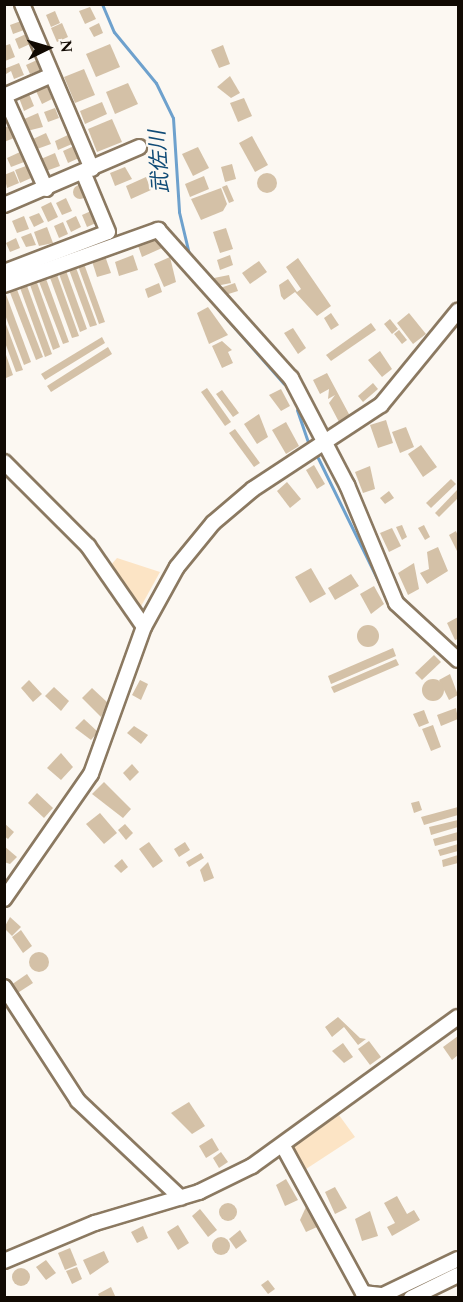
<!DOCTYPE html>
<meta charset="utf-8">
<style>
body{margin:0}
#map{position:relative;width:463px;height:1302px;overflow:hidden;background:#fcf8f2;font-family:Spectral,"Noto Sans JP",serif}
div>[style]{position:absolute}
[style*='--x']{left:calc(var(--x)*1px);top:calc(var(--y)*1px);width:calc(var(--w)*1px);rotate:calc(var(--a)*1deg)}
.green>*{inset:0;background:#fce4c5}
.stream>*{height:3px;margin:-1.5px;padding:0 1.5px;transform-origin:1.5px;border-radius:1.5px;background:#6ea1cd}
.building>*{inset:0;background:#d4c1a7}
.round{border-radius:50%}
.roads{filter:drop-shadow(2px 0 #8b7961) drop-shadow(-2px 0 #8b7961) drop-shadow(0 2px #8b7961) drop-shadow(0 -2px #8b7961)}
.minor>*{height:14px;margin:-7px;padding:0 7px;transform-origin:7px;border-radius:7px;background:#fff}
span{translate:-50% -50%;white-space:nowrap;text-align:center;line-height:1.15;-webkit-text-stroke:4.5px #fcf8f2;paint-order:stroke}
.water-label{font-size:21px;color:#104b76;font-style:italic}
.frame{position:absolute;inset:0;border:6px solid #110a03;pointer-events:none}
.north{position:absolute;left:18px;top:18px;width:60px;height:60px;-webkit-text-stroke:4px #fcf8f2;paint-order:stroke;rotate:85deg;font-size:16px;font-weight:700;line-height:24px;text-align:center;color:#110a03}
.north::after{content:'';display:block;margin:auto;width:21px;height:27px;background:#110a03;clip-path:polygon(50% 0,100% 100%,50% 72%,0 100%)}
</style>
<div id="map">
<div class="green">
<i style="clip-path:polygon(117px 558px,160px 572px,139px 610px,110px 566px)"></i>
<i style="clip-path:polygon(339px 1115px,355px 1137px,306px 1169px,293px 1147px)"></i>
</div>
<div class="stream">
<i style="--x:102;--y:4;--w:30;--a:67"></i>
<i style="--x:114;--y:32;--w:66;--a:50.5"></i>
<i style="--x:156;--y:83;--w:39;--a:64"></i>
<i style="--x:173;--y:118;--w:94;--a:86.3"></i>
<i style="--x:179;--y:212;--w:47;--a:76.6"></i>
<i style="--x:219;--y:310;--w:98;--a:48.7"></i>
<i style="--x:297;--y:410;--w:34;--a:71"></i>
<i style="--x:318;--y:458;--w:157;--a:63.9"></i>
<i style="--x:395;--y:612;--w:63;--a:43.1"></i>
</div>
<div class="building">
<i style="clip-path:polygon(90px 7px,96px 19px,85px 24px,79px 11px)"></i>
<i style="clip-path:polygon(55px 11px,60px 23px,51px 27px,46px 15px)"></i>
<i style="clip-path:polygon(21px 21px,24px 30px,13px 34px,10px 25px)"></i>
<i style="clip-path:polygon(62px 23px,68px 37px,57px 42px,51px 28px)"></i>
<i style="clip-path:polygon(99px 23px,103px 33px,94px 37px,89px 28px)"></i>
<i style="clip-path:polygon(26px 34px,30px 44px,19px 49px,15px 39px)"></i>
<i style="clip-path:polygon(10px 44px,15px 57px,5px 61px,4px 46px)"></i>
<i style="clip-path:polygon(110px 44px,120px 67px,96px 77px,86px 54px)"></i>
<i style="clip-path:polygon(223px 45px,230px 64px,219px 68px,211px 50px)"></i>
<i style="clip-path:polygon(37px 60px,41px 70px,30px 74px,26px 65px)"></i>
<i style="clip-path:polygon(19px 63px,24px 75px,14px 79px,11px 71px,6px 74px,4px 69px)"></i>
<i style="clip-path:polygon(84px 69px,95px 95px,75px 103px,64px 77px)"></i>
<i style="clip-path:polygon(230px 76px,240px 93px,231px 98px,217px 87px)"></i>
<i style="clip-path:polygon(128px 83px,138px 104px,115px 114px,106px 92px)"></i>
<i style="clip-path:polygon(47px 87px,52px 99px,42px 104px,36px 91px)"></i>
<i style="clip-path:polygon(29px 94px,34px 106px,24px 111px,19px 98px)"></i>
<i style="clip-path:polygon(244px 98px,252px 116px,238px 122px,230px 103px)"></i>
<i style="clip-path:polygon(102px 102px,107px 114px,85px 124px,80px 111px)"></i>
<i style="clip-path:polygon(55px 108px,59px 118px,48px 122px,44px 112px)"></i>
<i style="clip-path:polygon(38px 113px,43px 127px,27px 131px,22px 120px)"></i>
<i style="clip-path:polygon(112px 119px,122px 142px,97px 152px,88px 129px)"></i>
<i style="clip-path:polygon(9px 126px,14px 138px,4px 142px,4px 128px)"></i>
<i style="clip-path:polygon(46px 133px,51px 144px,37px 149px,33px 139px)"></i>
<i style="clip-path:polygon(68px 135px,72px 144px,58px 150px,55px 141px)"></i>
<i style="clip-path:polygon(252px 136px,268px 165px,255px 172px,239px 143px)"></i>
<i style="clip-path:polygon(74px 146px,79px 158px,68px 163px,63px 151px)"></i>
<i style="clip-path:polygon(198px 147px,209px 168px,193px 176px,182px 154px)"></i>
<i style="clip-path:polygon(20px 152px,24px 162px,11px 167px,7px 158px)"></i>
<i style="clip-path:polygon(55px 153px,60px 166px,46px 171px,41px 159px)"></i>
<i style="clip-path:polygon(232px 164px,236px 179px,225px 182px,221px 167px)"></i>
<i style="clip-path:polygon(26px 166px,31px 178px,20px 183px,15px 170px)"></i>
<i style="clip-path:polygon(125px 167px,132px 179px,115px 186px,110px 173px)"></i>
<i style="clip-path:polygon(14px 171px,19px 183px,7px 188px,4px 175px)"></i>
<i class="round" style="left:257px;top:173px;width:20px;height:20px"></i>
<i style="clip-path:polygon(204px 176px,209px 189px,190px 197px,185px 184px)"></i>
<i style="clip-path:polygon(146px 177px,151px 190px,131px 199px,126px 186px)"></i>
<i style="clip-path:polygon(227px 185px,234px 201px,229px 203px,222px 187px)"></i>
<i class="round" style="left:73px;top:185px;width:14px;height:14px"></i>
<i style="clip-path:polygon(221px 188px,227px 204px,223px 211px,201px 220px,191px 199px)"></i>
<i style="clip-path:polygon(66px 198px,72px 211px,62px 215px,56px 203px)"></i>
<i style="clip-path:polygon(51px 202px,58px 217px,48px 222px,41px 207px)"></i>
<i style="clip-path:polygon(91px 211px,96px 223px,87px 227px,82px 215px)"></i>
<i style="clip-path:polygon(39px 213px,44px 222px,34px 227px,29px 217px)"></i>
<i style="clip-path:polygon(24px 216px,29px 229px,17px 233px,12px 221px)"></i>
<i style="clip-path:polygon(76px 216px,81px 227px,71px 232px,66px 221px)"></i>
<i style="clip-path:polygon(63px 222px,68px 234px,59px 238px,54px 226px)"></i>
<i style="clip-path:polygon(47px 227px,53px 243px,39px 246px,34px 232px)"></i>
<i style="clip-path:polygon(226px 228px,233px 249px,220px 253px,213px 232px)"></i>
<i style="clip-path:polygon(31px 233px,36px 245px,26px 247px,21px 237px)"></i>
<i style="clip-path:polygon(156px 235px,162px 248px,142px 257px,137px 243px)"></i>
<i style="clip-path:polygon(16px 238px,20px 248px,10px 252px,6px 243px)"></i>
<i style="clip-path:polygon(104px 253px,111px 273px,97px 277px,91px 258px)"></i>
<i style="clip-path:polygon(133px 255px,138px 270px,119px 276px,115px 262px)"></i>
<i style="clip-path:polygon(230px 255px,233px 265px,220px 270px,217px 260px)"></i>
<i style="clip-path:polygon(170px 257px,176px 282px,164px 287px,154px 264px)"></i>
<i style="clip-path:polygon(298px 258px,331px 306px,317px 316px,295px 292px,284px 300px,281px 296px,279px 285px,288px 279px,297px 292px,301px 289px,286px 267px)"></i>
<i style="clip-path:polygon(83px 261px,105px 322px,99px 324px,77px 263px)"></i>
<i style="clip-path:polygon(259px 261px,267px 272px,250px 284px,242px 273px)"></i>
<i style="clip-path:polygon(75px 265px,97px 325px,90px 327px,68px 267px)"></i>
<i style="clip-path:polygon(65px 268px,87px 329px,80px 332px,58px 271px)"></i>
<i style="clip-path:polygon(56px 272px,79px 336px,72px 338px,49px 275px)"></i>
<i style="clip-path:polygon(229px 275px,231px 283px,216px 286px,214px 278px)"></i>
<i style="clip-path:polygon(45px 276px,69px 342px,63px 344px,38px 279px)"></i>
<i style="clip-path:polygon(36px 280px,60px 347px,53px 350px,29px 282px)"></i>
<i style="clip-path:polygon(26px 283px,52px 354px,45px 357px,19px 285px)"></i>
<i style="clip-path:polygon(159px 283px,162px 292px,148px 298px,145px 289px)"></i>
<i style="clip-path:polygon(235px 283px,238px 291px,222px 296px,220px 288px)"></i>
<i style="clip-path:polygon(16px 287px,43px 357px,36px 360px,9px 290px)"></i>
<i style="clip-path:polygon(4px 289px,31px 362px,24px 365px,4px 312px)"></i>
<i style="clip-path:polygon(208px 307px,228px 335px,209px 344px,197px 313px)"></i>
<i style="clip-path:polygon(331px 313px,339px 325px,331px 330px,324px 318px)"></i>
<i style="clip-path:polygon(409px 313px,426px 334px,413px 344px,397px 323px)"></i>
<i style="clip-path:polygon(4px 319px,23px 370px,16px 372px,4px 340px)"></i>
<i style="clip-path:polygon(390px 319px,398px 329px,392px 334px,384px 324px)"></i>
<i style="clip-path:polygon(371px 323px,376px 330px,331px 361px,326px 355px)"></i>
<i style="clip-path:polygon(293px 328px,306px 348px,298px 354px,284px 333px)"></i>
<i style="clip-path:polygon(399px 330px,407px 340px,402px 344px,394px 334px)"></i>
<i style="clip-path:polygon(102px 337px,105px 343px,45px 380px,41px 374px)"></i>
<i style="clip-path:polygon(222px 341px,232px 350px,228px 352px,233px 363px,222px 368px,212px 346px)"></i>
<i style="clip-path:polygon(108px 347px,112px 354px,51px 392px,47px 386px)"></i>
<i style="clip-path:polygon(380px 351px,392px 369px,382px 377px,368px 360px)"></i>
<i style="clip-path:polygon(5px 352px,13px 375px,6px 378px,4px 374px)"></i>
<i style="clip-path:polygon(327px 373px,350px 416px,339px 422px,329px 403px,335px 395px,328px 399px,329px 389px,320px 394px,313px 380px)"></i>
<i style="clip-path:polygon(373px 383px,378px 389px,363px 402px,358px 396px)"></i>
<i style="clip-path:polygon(207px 388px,231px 422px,225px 426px,201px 392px)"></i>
<i style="clip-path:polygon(281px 389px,290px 406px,281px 411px,269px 395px)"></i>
<i style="clip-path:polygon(222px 390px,239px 413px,233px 417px,216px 394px)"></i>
<i style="clip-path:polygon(259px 414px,268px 437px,257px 444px,244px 424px)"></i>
<i style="clip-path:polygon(386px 420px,393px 443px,378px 448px,370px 425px)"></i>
<i style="clip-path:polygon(286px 422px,299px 446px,286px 454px,272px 430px)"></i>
<i style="clip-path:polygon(406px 427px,414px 447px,400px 453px,392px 432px)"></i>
<i style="clip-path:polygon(235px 429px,260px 463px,254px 467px,229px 433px)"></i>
<i style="clip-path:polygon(421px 445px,437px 467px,423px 477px,408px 454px)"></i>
<i style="clip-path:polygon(314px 465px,325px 484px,317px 489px,306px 470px)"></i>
<i style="clip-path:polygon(370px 466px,375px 489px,363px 493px,355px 472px)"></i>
<i style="clip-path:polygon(451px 479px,456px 484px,431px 508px,426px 503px)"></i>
<i style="clip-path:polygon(287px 482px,301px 499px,290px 508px,277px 491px)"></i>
<i style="clip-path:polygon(458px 489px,458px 498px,439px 517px,435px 513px)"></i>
<i style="clip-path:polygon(389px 491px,394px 498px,385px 504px,380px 498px)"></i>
<i style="clip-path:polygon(402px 525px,407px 537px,402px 540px,396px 527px)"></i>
<i style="clip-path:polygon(424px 525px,430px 537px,425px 540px,418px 528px)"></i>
<i style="clip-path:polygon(392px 528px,401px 546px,389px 552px,380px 533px)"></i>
<i style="clip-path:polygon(456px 531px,458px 536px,458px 553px,449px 535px)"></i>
<i style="clip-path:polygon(438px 547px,448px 571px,427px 584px,420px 573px,429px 569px,427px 552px)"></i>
<i style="clip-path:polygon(414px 563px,419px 589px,408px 595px,398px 573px)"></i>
<i style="clip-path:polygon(311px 568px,326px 594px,310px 603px,295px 577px)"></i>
<i style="clip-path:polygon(351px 574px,359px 586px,335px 600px,328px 588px)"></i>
<i style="clip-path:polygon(374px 586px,384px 604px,371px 614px,360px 594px)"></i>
<i style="clip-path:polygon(458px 617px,458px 639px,455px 640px,447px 623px)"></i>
<i class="round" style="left:357px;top:625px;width:22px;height:22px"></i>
<i style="clip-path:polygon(393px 648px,396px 656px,331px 684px,328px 676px)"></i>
<i style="clip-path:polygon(434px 655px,441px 662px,422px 680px,415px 673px)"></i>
<i style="clip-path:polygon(396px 659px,399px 665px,334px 693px,331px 687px)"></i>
<i style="clip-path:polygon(450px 674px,458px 695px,449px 700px,439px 680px)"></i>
<i class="round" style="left:422px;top:679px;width:22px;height:22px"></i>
<i style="clip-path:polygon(29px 680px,42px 694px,33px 702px,21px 688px)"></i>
<i style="clip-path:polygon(140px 680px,148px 684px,141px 700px,132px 695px)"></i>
<i style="clip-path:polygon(54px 687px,69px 701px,61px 711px,45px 696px)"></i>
<i style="clip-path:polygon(92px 688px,108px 703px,101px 717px,82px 698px)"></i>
<i style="clip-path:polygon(456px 708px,458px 719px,441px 726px,437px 715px)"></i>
<i style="clip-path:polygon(424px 710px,429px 723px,419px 727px,413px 714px)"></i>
<i style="clip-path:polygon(84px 719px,98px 732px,91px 740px,75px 728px)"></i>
<i style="clip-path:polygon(433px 725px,441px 747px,431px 751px,422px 729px)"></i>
<i style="clip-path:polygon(134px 726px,148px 735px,141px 744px,127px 733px)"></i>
<i style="clip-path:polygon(61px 753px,73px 767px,61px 780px,47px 768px)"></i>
<i style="clip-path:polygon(132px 764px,139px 772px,130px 781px,123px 773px)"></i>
<i style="clip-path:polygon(104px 782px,131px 809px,123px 818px,92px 794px)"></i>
<i style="clip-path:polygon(37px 793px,53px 808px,44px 818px,28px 803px)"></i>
<i style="clip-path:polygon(419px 801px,422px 810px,414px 813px,411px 803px)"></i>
<i style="clip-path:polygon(458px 807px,458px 815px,424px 825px,421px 817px)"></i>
<i style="clip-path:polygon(100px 813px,117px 833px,104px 844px,86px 824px)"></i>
<i style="clip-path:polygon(458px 820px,458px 827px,431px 835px,429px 827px)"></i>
<i style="clip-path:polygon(4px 823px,14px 832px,8px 839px,4px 836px)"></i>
<i style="clip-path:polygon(125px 824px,133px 833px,126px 840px,118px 830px)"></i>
<i style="clip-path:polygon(458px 832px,458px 840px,435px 846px,433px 839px)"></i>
<i style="clip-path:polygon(149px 842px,163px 861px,153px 868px,139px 849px)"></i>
<i style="clip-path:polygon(185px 842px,190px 850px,179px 857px,174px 849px)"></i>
<i style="clip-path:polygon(458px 844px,458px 851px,440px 856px,438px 850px)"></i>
<i style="clip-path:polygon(4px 846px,17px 857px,10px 864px,4px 862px)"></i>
<i style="clip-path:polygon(201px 853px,204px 858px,189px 867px,186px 862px)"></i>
<i style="clip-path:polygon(458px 855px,458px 863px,443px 867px,442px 860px)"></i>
<i style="clip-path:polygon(122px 859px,128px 867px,121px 873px,114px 866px)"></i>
<i style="clip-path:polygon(208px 862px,214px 878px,204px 882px,200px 870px)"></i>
<i style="clip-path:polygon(10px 917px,21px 927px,12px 936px,4px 928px)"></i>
<i style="clip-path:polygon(21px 930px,32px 946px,23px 953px,12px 937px)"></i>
<i class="round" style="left:29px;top:952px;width:20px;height:20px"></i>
<i style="clip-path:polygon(27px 974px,33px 983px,16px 994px,11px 985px)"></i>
<i style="clip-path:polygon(338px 1017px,360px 1038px,366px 1039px,358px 1045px,344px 1027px,332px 1037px,325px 1027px)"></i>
<i style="clip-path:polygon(458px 1036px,458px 1055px,452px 1060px,443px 1047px)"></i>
<i style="clip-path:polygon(369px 1041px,381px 1057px,370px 1065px,358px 1049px)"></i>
<i style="clip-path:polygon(343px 1043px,353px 1057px,344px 1063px,332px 1051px)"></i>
<i style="clip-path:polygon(189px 1102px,205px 1126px,192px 1134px,171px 1113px)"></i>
<i style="clip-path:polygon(212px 1138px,219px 1150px,206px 1158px,199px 1146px)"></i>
<i style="clip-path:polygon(221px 1152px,228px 1162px,219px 1168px,213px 1158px)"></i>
<i style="clip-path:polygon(286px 1179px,298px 1200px,285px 1206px,276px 1185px)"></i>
<i style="clip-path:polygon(335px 1187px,347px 1208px,335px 1214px,325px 1192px)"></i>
<i style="clip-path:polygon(397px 1196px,407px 1214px,414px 1210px,420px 1220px,392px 1236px,387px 1227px,395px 1223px,384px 1203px)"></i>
<i class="round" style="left:219px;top:1203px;width:18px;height:18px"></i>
<i style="clip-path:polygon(306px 1207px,317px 1227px,306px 1232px,300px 1220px)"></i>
<i style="clip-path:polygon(200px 1209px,217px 1230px,208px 1237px,192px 1216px)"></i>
<i style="clip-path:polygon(370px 1211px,378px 1236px,362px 1241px,355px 1219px)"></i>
<i style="clip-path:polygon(178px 1225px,189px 1243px,178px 1250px,167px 1232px)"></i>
<i style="clip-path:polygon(143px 1226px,148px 1238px,137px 1243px,131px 1232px)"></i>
<i style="clip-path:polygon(240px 1230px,247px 1241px,236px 1249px,229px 1239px)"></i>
<i class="round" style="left:212px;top:1237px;width:18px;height:18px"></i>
<i style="clip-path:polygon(70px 1248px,77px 1265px,65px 1270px,58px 1253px)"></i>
<i style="clip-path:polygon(104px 1251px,109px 1262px,90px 1275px,83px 1260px)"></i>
<i style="clip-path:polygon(46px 1260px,56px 1273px,46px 1280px,36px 1267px)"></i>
<i style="clip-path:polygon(77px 1267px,82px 1279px,72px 1284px,66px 1271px)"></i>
<i class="round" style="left:12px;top:1268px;width:18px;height:18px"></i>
<i style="clip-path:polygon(268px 1280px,275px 1289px,268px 1294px,261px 1285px)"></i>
<i style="clip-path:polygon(111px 1287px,116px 1298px,100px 1298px,98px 1294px)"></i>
</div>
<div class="roads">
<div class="minor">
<i style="--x:22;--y:4;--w:179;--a:67"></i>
<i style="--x:4;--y:95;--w:103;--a:65.9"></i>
<i style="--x:4;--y:96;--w:52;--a:-23.6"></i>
<i style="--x:4;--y:205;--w:147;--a:-23.2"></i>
<i style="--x:4;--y:272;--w:111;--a:-21"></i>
<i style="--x:108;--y:232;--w:65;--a:-112.6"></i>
<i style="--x:4;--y:285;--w:164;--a:-19.7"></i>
<i style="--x:158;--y:230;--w:199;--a:48.1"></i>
<i style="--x:291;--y:378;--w:121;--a:62.4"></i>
<i style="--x:347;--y:485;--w:128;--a:67.4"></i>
<i style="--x:396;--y:603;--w:84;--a:42.6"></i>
<i style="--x:4;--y:462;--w:119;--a:45"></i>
<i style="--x:88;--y:546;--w:98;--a:55.3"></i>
<i style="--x:4;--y:899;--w:152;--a:-55.2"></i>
<i style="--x:91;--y:774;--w:156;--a:-70.2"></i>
<i style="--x:144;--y:627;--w:68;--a:-61.2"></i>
<i style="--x:177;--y:567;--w:57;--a:-50.7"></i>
<i style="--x:213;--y:523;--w:52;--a:-40.4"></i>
<i style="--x:253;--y:489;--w:153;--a:-33.3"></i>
<i style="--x:381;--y:405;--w:122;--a:-50.7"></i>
<i style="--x:4;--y:987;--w:136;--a:57"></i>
<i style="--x:78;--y:1101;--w:141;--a:43.3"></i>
<i style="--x:283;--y:1146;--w:167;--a:61.4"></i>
<i style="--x:363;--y:1293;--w:20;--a:6"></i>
<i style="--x:383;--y:1295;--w:83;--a:-25.6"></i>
<i style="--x:4;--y:1261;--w:99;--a:-22.7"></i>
<i style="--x:95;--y:1223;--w:109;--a:-16.6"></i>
<i style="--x:199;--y:1192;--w:59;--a:-26.1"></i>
<i style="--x:252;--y:1166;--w:254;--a:-35.9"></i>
<i style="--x:411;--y:1298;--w:52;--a:-26.1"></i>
</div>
</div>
<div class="water-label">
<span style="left:160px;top:162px;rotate:-94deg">武佐川</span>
</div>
<div class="frame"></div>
<div class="north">N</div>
</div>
